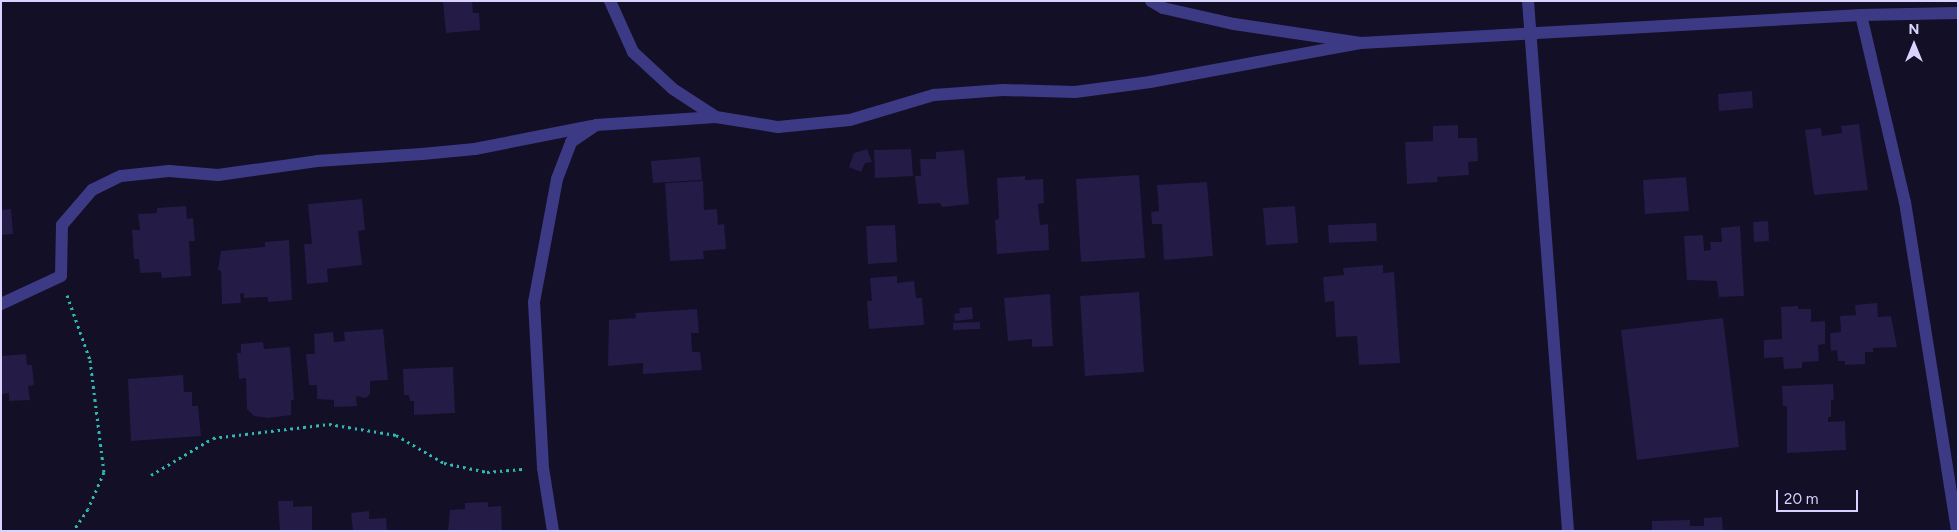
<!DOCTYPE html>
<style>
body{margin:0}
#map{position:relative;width:1959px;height:532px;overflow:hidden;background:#130f26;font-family:Figtree,sans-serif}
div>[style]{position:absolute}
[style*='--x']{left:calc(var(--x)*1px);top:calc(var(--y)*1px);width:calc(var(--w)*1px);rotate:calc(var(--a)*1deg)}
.building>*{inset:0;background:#241b47}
.path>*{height:3px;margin-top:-1.5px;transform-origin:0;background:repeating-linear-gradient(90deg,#2fb8b0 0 2.5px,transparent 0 6.5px)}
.minor>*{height:12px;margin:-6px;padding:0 6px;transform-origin:6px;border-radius:6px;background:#3d3a85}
span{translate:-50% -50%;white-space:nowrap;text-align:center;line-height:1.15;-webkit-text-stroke:4px #130f26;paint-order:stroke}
.frame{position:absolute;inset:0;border:2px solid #d9d4ff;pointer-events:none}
.north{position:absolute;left:1889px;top:20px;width:50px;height:50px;-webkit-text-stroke:4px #130f26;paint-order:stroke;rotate:0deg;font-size:14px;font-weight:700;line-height:20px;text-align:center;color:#d9d4ff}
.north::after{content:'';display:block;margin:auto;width:18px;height:22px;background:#d9d4ff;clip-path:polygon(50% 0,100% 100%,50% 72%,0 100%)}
.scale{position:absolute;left:1776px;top:490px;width:82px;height:22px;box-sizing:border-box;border:2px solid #d9d4ff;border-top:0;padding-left:6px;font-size:15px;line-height:18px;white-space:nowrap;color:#d9d4ff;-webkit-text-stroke:4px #130f26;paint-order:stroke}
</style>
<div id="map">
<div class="building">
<i style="clip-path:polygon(443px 1px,472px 1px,473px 13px,479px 13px,480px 30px,446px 33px)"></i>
<i style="clip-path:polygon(1752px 91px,1753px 108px,1719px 111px,1718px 94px)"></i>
<i style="clip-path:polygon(1859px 124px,1868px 190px,1814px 195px,1805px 130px,1821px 128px,1822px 136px,1842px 133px,1841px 126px)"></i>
<i style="clip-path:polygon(1458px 125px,1458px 138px,1477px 138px,1478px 161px,1468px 162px,1469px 175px,1437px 177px,1438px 182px,1407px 184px,1405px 142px,1433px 141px,1433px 126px)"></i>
<i style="clip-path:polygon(867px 149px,872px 162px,865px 163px,861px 172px,849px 167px,854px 153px)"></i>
<i style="clip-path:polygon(911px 149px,913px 176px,875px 178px,874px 150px)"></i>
<i style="clip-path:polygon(964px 150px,969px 204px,942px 207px,940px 203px,918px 204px,915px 176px,921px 176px,920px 159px,936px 159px,936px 152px)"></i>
<i style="clip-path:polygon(700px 157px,702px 180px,653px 183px,651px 161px)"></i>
<i style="clip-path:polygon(1139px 175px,1145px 258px,1081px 262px,1076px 179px)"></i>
<i style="clip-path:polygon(1025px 176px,1025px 180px,1043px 179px,1044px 203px,1038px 204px,1040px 225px,1048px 224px,1049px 250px,997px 254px,995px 220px,999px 219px,997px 178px)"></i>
<i style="clip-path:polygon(1686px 177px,1689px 211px,1645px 214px,1643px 180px)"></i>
<i style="clip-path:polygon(703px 181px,704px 210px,717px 209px,718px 225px,724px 224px,726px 249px,703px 251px,704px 259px,670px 261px,665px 183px)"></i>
<i style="clip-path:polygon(1207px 182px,1213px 256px,1164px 260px,1162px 224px,1152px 224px,1151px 212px,1159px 211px,1157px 185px)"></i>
<i style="clip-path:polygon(362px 199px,365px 230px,358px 231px,362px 265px,327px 269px,328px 282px,307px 284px,304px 244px,312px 244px,308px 204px)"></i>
<i style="clip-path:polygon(186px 206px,187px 219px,193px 218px,195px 241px,189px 241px,191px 276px,162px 278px,161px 272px,140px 273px,139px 259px,134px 259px,132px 230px,140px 230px,138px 214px,157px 213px,157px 208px)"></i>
<i style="clip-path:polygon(1295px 206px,1298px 243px,1266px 245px,1263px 208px)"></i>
<i style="clip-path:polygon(11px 209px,13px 234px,1px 235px,1px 210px)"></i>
<i style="clip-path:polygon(1768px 221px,1769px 241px,1754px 242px,1753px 222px)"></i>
<i style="clip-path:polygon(1376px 223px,1377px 241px,1329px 243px,1328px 225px)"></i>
<i style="clip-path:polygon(895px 225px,897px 262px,868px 264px,866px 226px)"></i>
<i style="clip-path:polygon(1740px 226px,1744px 296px,1719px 297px,1717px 281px,1687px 280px,1684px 236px,1703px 235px,1704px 251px,1711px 250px,1710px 242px,1722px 242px,1721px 228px)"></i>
<i style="clip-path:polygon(289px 240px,292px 300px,268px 302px,268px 297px,244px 298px,244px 293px,240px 294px,241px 303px,222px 304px,221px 271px,218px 270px,221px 251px,265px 247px,265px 242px)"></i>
<i style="clip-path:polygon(1383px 265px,1383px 273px,1394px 272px,1400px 363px,1359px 365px,1357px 336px,1336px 337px,1334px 301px,1325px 302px,1323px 277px,1344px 275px,1343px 268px)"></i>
<i style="clip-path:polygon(897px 276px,897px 283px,914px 281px,916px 298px,922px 298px,924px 325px,869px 329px,867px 301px,872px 301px,870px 278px)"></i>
<i style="clip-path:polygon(1139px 292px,1144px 372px,1085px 376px,1080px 296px)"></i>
<i style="clip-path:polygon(1050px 294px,1053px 346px,1032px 347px,1032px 339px,1008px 341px,1004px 298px)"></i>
<i style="clip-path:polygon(1877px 303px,1878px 317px,1891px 316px,1897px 347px,1873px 348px,1873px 352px,1865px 352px,1865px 364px,1845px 365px,1845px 361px,1838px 361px,1837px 350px,1831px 351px,1830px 333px,1841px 332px,1840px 316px,1856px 315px,1855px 305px)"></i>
<i style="clip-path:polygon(1798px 306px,1798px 309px,1811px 309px,1811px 322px,1825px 321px,1825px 344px,1818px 345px,1819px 361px,1802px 362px,1802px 368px,1784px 369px,1783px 357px,1764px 358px,1764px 340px,1782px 339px,1781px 307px)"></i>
<i style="clip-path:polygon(972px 307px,973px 319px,955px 321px,954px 314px,960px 313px,959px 308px)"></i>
<i style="clip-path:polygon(697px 309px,699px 333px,691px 333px,692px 352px,700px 352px,702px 370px,643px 374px,643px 363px,608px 366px,609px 320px,636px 318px,635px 313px)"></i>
<i style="clip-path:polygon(1723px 318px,1739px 447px,1637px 460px,1621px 330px)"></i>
<i style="clip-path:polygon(980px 322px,980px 329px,953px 330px,953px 323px)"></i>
<i style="clip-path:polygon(383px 329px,388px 380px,370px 381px,370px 394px,366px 398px,356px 396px,357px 406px,334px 407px,334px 400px,317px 399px,317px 385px,309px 385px,306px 354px,315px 354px,314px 334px,333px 332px,334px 342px,345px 341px,344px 332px)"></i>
<i style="clip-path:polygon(263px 342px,264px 349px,290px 347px,294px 400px,291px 400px,291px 415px,268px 418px,254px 416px,247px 409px,246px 378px,239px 379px,237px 353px,241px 353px,241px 344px)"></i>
<i style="clip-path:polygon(26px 354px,27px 365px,32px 365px,34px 385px,28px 386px,30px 400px,9px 401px,9px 393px,1px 394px,1px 356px)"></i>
<i style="clip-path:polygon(453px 367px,455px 413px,414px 415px,414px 401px,410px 401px,409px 395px,404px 395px,403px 369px)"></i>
<i style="clip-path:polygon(183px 375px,184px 392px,192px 392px,192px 406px,198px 406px,201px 436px,131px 441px,128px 379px)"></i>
<i style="clip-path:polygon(1833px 384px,1834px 400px,1831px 400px,1831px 417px,1828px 417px,1828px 422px,1845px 421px,1846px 450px,1787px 453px,1787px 406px,1783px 406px,1782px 386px)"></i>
<i style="clip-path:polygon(278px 501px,293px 501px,293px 507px,312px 506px,312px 531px,280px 531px)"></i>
<i style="clip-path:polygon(488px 502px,488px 507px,501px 506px,502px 531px,448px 531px,450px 510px,465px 509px,465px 503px)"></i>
<i style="clip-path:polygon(369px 511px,369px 519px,386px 518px,387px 531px,353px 531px,351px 513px)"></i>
<i style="clip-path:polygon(1722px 517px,1723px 531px,1652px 531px,1652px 521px,1690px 520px,1690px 526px,1704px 526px,1704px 518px)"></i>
</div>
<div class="path">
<i style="--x:67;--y:295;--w:69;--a:70.5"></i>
<i style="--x:90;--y:360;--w:113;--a:82.9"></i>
<i style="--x:104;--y:472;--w:40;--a:113.4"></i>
<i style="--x:88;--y:509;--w:27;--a:124"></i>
<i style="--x:151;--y:475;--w:72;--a:-30.8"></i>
<i style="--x:213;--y:438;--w:117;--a:-6.9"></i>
<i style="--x:329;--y:424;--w:68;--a:9.3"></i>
<i style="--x:396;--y:435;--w:56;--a:30.3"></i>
<i style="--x:444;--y:463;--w:44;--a:11.8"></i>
<i style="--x:487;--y:472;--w:38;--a:-5"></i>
</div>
<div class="minor">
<i style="--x:610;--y:1;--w:56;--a:65.7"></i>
<i style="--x:633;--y:52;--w:54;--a:42.8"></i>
<i style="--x:673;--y:89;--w:51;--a:33.1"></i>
<i style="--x:1151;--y:1;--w:14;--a:30"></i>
<i style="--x:1163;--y:8;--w:73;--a:12.7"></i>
<i style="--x:1234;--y:24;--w:128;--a:8.5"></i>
<i style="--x:1361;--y:43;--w:501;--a:-3.21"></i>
<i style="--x:1861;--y:15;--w:97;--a:-1.2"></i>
<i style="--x:1528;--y:1;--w:532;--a:85.68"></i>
<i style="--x:1861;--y:15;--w:192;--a:76.8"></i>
<i style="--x:1905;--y:202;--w:333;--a:81"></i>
<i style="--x:1;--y:304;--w:66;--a:-25"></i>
<i style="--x:61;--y:276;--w:51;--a:-88.9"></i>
<i style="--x:62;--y:225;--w:46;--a:-49.4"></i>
<i style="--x:92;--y:190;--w:32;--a:-26"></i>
<i style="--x:121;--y:176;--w:48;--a:-5.9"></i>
<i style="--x:169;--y:171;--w:49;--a:4.7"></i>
<i style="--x:218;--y:175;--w:100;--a:-8"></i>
<i style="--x:317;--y:161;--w:105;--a:-3.8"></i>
<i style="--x:422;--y:154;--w:53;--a:-5.4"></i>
<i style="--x:475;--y:149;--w:118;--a:-11.2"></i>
<i style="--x:553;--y:531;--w:64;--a:-99"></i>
<i style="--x:543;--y:468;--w:166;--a:-93.1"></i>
<i style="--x:534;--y:302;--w:125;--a:-79.4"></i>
<i style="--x:557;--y:179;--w:40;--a:-69"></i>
<i style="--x:571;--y:142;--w:30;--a:-34"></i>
<i style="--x:596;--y:125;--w:120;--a:-3.8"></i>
<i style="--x:716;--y:117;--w:63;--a:9.2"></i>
<i style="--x:778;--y:127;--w:72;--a:-5.6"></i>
<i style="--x:850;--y:120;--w:88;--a:-16.6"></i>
<i style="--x:934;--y:95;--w:69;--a:-4.1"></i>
<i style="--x:1003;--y:90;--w:72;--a:1.6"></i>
<i style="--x:1075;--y:92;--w:76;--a:-7.6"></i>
<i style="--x:1150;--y:82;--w:215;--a:-10.5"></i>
</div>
<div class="frame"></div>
<div class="north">N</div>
<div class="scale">20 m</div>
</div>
